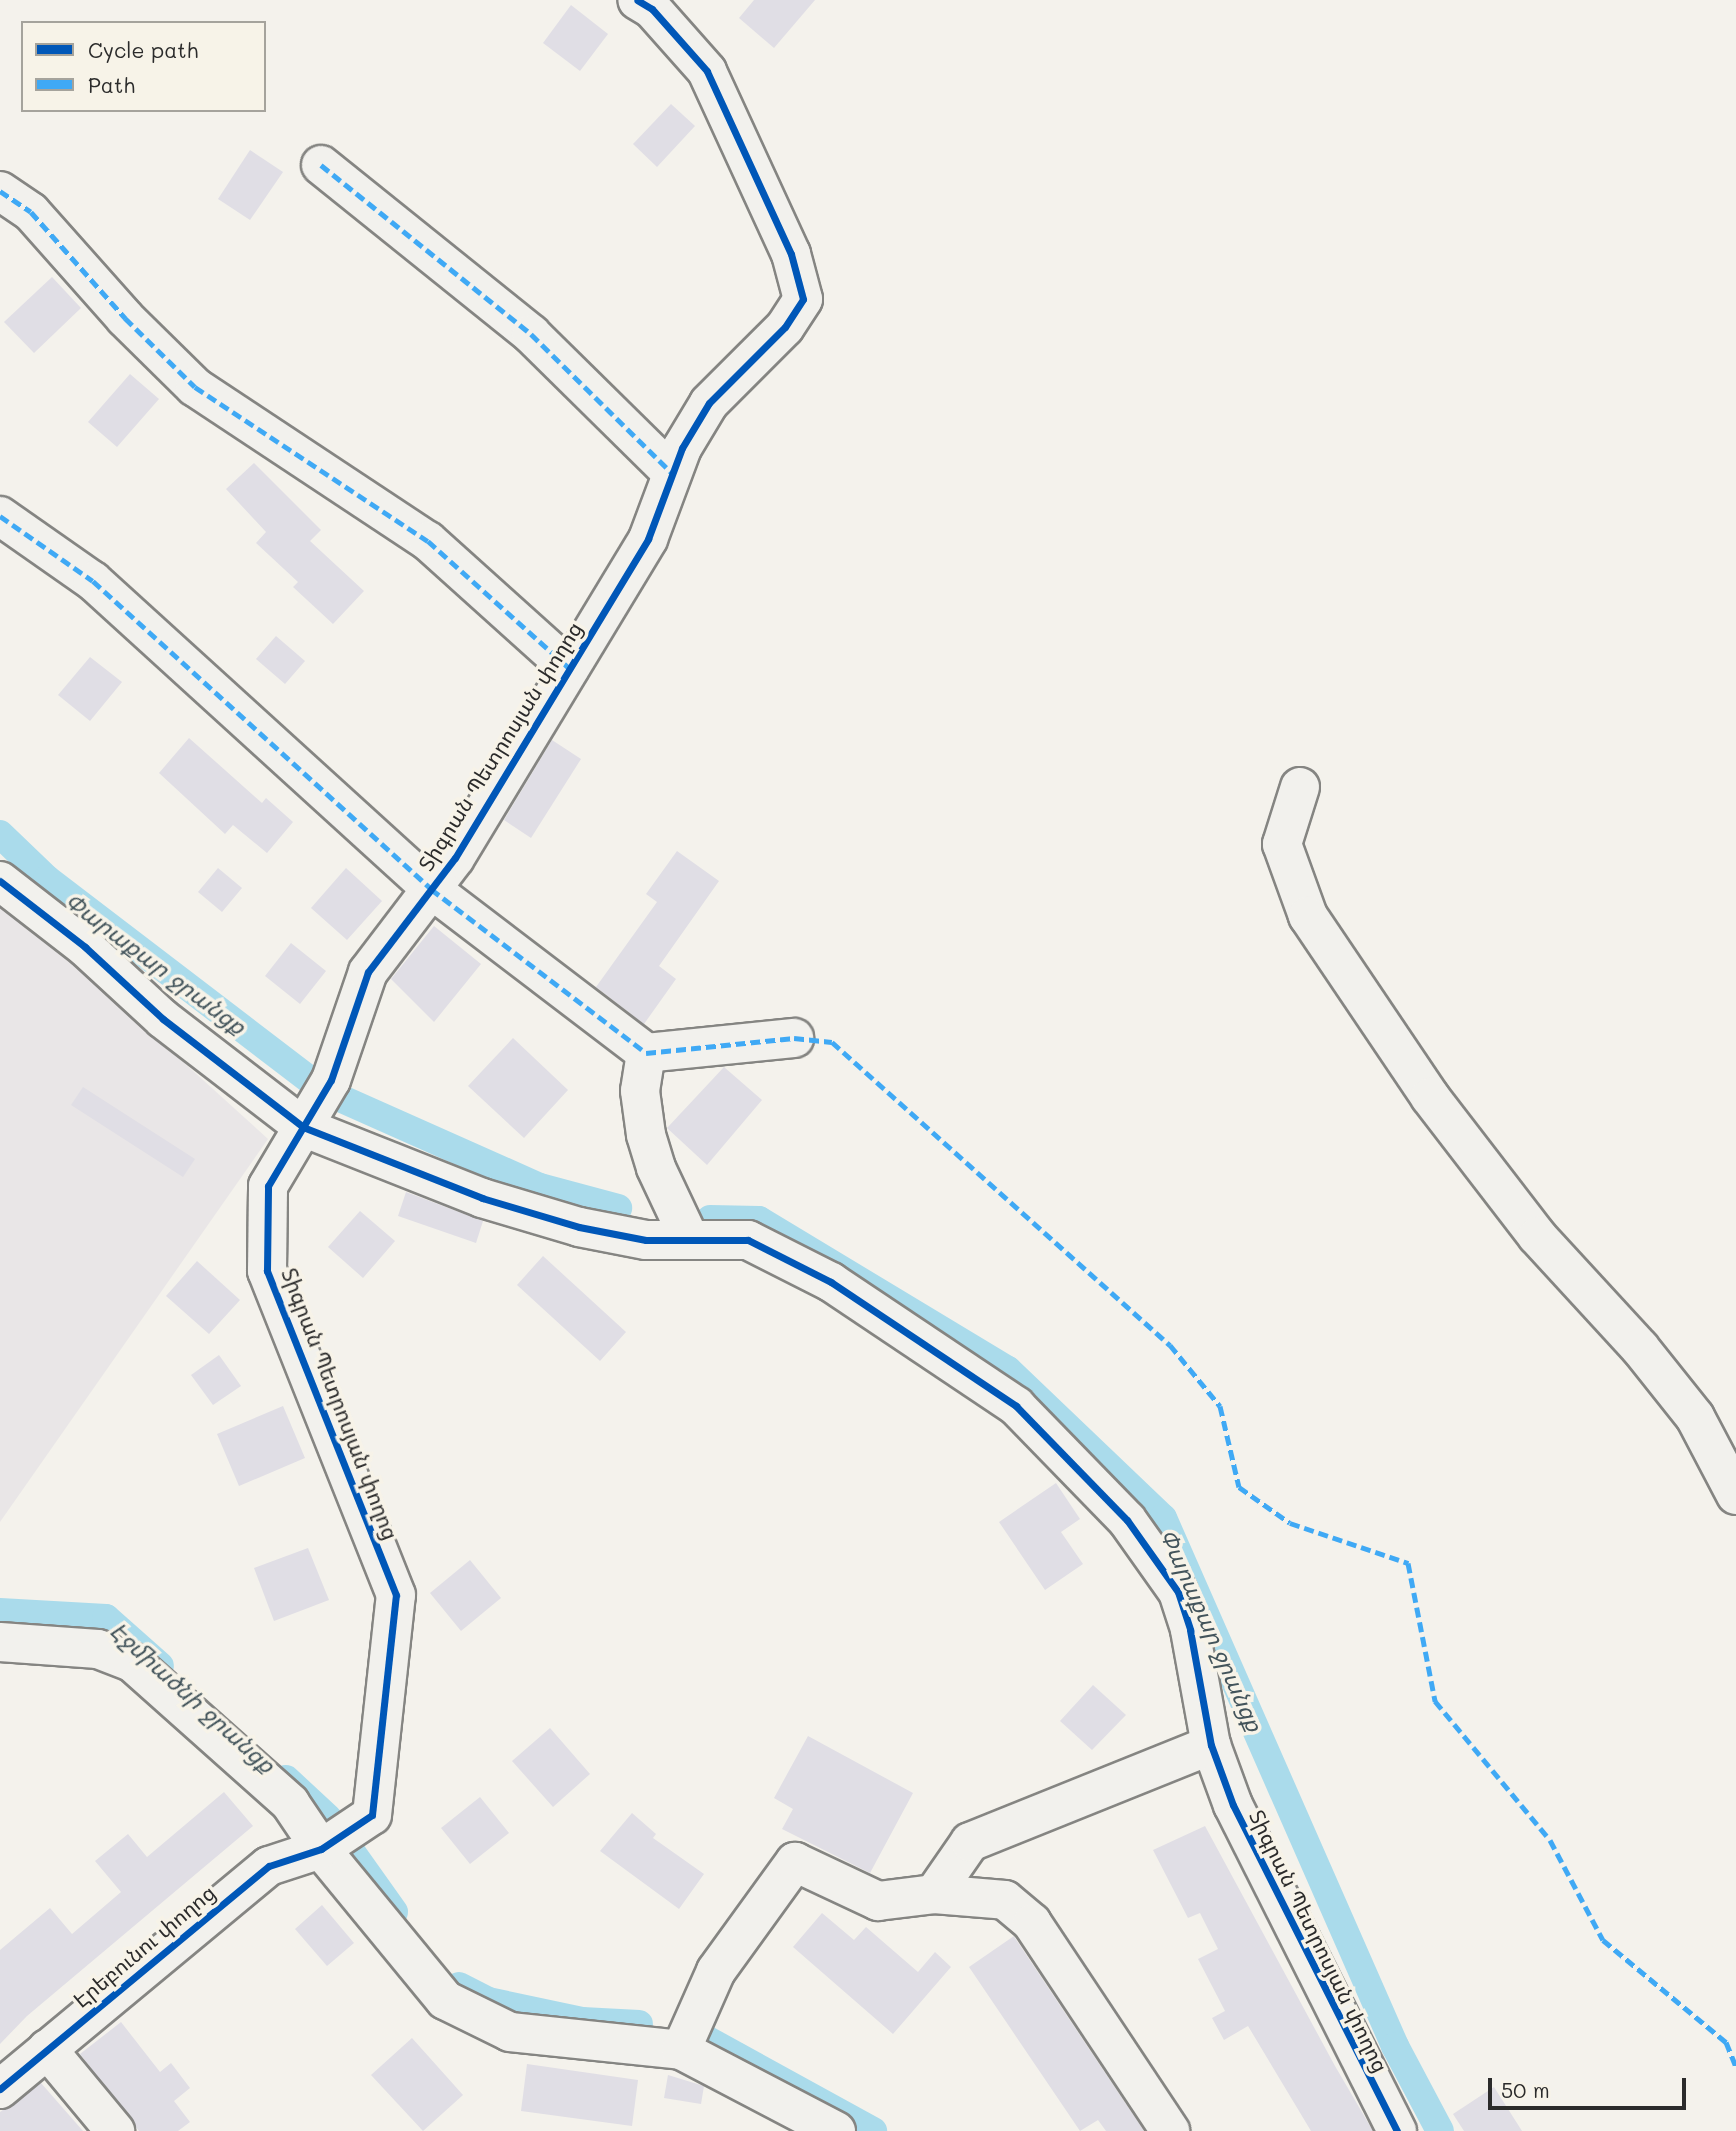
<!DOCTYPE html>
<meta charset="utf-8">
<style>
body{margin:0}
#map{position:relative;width:1736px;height:2131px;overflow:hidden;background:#f4f2ec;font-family:Mali,"Noto Sans Armenian",sans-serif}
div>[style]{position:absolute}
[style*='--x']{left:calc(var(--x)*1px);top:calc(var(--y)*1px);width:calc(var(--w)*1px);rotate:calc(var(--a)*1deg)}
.built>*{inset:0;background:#e9e6e7}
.canal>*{height:28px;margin:-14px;padding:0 14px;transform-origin:14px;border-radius:14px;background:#aadbeb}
.building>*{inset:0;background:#e0dee5}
.roads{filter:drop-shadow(2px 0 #858582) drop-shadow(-2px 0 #858582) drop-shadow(0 2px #858582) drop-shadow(0 -2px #858582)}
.minor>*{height:38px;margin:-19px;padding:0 19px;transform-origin:19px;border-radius:19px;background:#f2f1ed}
.quiet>*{height:5px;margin-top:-2.5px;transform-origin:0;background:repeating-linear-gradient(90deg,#3fa9f5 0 10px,transparent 0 15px)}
.cycleway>*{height:7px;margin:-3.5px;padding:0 3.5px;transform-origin:3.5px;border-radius:3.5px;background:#0057b8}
span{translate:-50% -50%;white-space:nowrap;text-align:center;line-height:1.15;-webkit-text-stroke:7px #f7f3e8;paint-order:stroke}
.street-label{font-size:21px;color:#2b2b2b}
.water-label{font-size:23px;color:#43545b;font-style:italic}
.legend{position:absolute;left:21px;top:21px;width:245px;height:91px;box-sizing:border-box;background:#f7f3e8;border:2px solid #a5a39c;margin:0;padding:9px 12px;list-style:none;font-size:21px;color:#2b2b2b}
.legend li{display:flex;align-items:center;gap:14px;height:35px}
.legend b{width:35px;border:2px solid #a5a39c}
.scale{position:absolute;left:1488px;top:2078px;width:198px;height:32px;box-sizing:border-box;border:4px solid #2b2b2b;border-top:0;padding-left:9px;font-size:21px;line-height:24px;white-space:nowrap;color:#2b2b2b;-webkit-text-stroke:5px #f7f3e8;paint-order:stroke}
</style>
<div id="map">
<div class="built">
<i style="clip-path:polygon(0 896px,268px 1139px,0 1522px)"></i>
</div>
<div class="canal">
<i style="--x:0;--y:834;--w:65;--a:43.8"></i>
<i style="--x:47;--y:879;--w:341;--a:37.4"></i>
<i style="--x:342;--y:1099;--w:217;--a:24"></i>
<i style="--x:540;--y:1187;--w:81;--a:15.1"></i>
<i style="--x:710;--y:1219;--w:49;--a:1.2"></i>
<i style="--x:759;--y:1220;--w:291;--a:31.1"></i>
<i style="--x:1008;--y:1370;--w:214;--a:43.7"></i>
<i style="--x:1163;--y:1518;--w:577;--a:66.28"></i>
<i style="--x:1395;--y:2046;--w:96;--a:62.1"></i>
<i style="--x:0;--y:1612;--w:106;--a:3.2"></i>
<i style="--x:106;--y:1618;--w:72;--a:41.6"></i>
<i style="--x:286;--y:1779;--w:57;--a:42.9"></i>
<i style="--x:353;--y:1854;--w:71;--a:54.7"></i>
<i style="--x:459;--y:1986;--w:33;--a:27"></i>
<i style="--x:488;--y:2001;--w:96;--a:12"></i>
<i style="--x:582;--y:2021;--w:57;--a:3"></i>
<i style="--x:704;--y:2038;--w:193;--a:28.8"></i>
</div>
<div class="building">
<i style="clip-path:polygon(754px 0,815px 0,774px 48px,739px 18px)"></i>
<i style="clip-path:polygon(571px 5px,608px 34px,580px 71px,543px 43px)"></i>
<i style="clip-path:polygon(671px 104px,695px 126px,657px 167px,633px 144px)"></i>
<i style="clip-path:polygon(250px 150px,283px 172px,250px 220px,218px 199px)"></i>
<i style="clip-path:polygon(52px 277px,81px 308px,34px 353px,4px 322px)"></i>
<i style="clip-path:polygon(130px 374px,159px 399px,117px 447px,88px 422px)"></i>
<i style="clip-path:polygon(254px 463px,321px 530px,310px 541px,364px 591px,333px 624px,293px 587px,298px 582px,256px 543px,266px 532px,226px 489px)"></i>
<i style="clip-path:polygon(276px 636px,305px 661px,285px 684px,256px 659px)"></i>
<i style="clip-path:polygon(90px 657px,122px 682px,90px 721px,58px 695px)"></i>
<i style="clip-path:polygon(189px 738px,262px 803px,266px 798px,293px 822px,267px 853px,233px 825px,225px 834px,159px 773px)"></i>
<i style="clip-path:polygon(552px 740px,581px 759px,531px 838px,504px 820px)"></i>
<i style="clip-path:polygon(677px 851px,719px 881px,659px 966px,676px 979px,644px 1024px,596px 987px,657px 902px,646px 894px)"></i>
<i style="clip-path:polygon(218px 868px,242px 888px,222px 912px,198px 892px)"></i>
<i style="clip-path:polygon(346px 868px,382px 901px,347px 940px,311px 908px)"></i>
<i style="clip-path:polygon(434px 926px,481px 964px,434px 1022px,391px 979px)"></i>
<i style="clip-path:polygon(291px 943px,326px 971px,300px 1004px,265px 976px)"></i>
<i style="clip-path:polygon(513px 1038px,568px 1090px,524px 1138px,468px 1086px)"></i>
<i style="clip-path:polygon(724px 1067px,762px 1100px,707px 1165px,667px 1128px)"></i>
<i style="clip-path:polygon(83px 1087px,195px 1159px,183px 1177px,71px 1105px)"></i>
<i style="clip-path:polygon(406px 1192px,483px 1221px,476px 1243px,398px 1216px)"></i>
<i style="clip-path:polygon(360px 1211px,395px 1241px,363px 1278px,328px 1247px)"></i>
<i style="clip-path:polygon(543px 1256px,626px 1332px,600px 1361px,517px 1285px)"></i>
<i style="clip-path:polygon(197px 1261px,240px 1300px,209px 1334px,166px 1296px)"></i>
<i style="clip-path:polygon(219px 1355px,241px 1386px,213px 1405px,191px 1375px)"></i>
<i style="clip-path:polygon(283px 1406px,305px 1458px,239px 1486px,217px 1434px)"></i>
<i style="clip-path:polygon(1056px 1483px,1080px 1519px,1061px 1532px,1083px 1564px,1045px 1590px,999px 1522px)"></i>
<i style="clip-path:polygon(308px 1548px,329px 1600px,274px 1621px,254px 1568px)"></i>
<i style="clip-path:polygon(470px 1560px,501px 1598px,461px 1631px,430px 1593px)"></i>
<i style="clip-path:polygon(1093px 1685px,1126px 1715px,1092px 1750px,1060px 1721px)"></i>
<i style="clip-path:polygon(550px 1728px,590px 1774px,553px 1807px,512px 1761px)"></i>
<i style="clip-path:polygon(808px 1736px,913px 1793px,870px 1873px,782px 1829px,793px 1809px,774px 1798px)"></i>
<i style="clip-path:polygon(224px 1792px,253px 1826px,27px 2016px,0 2044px,0 1950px,50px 1908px,72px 1934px,121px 1892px,95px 1861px,128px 1834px,147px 1857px)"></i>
<i style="clip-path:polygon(480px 1797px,509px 1833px,470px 1864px,441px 1828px)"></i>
<i style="clip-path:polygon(632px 1813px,656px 1834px,653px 1838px,704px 1874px,679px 1909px,600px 1851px)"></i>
<i style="clip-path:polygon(1205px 1826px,1335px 2066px,1373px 2131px,1311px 2131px,1248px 2026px,1224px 2040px,1212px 2018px,1225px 2011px,1198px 1959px,1218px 1949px,1200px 1913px,1188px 1918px,1153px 1850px)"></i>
<i style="clip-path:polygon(322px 1905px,354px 1943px,327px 1966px,295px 1929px)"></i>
<i style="clip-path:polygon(822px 1913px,854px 1940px,866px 1927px,918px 1972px,935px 1952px,951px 1967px,893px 2034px,793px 1947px)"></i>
<i style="clip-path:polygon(1014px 1936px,1015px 1938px,1144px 2131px,1106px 2131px,1098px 2120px,1080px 2131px,969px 1967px)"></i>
<i style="clip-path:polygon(121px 2022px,160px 2072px,171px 2063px,190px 2088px,174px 2101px,190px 2122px,178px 2131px,139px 2131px,80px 2054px)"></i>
<i style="clip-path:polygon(412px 2038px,463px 2095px,423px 2131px,371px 2075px)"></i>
<i style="clip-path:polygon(527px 2064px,638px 2080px,632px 2126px,521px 2111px)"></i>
<i style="clip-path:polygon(668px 2075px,704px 2086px,701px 2104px,664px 2098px)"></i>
<i style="clip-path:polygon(41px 2083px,83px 2131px,0 2131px,0 2112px)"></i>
<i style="clip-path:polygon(1494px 2087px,1522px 2131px,1464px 2131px,1453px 2114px)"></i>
</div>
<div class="roads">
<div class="minor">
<i style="--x:321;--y:165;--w:270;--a:38.8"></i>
<i style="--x:531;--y:334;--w:198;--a:44.6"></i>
<i style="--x:0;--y:191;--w:37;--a:34"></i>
<i style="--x:31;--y:212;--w:142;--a:48.4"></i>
<i style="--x:125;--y:318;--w:98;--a:44.6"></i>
<i style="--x:195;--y:387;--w:279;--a:33.5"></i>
<i style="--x:428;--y:541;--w:190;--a:42"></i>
<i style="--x:0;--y:516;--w:113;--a:35"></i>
<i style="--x:93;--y:581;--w:457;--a:42.3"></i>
<i style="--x:431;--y:889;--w:270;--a:37.3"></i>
<i style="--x:646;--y:1053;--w:149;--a:-5.8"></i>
<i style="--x:1300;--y:787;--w:60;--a:107.5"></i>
<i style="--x:1282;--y:844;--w:77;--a:70.1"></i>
<i style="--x:1308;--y:916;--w:218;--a:56"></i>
<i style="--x:1430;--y:1097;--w:175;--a:52.4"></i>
<i style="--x:1537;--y:1236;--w:152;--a:47.4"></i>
<i style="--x:1640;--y:1348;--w:88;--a:51.4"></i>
<i style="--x:1695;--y:1417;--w:88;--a:62.3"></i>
<i style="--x:0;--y:881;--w:108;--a:37.8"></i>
<i style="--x:85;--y:947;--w:106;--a:42.7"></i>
<i style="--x:163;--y:1019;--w:177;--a:37.6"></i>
<i style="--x:303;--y:1127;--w:193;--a:21.6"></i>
<i style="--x:482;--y:1198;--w:101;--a:16.6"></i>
<i style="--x:579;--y:1227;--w:68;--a:11"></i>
<i style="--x:646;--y:1240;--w:102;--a:0"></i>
<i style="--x:748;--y:1240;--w:93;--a:26.8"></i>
<i style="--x:831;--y:1282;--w:223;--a:33.8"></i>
<i style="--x:1016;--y:1406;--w:159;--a:45.8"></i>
<i style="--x:1127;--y:1520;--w:88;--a:54.7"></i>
<i style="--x:1178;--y:1592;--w:40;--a:72"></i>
<i style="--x:1190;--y:1630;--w:117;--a:79.7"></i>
<i style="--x:1211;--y:1745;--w:64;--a:69.9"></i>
<i style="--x:1233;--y:1805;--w:365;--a:63.3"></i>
<i style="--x:646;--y:1053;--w:38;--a:99"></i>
<i style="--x:640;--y:1091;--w:44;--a:82.2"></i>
<i style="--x:646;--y:1135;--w:34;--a:73"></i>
<i style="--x:656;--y:1168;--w:77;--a:64.8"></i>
<i style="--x:0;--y:1642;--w:98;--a:4.1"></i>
<i style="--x:98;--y:1649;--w:36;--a:21"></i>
<i style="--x:132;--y:1662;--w:212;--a:41.7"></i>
<i style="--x:290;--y:1803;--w:55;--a:56"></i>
<i style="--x:321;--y:1849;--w:195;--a:50.6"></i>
<i style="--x:445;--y:2000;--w:72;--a:26.2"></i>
<i style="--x:510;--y:2032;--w:172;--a:6"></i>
<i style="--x:681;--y:2050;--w:175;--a:27.6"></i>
<i style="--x:934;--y:1894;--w:71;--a:4.8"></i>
<i style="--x:1005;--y:1900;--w:35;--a:40"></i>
<i style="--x:1032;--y:1923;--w:250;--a:56.4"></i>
<i style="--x:47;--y:2049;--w:107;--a:50.3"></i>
<i style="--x:681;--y:2050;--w:86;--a:-66.1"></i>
<i style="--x:716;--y:1971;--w:135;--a:-54.1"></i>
<i style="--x:795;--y:1862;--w:92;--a:25.2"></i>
<i style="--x:878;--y:1901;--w:56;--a:-7.1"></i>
<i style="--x:934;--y:1894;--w:63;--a:-55.3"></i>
<i style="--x:970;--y:1842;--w:260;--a:-21.9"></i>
<i style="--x:0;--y:2089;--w:349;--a:-39.7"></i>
<i style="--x:269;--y:1866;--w:55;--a:-18.1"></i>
<i style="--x:321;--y:1849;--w:61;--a:-33.7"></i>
<i style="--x:372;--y:1815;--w:221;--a:-83.8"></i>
<i style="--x:396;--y:1595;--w:349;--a:-111.7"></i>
<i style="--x:267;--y:1271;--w:85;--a:-89.3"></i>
<i style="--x:268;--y:1186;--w:123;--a:-59.3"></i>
<i style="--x:331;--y:1080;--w:114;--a:-71.1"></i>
<i style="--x:368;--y:972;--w:143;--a:-52.7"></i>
<i style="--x:455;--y:858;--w:373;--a:-58.8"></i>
<i style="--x:648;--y:539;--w:97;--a:-69.5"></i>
<i style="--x:682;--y:448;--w:52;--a:-59"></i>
<i style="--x:709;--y:403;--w:107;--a:-45"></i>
<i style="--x:785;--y:327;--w:33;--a:-57"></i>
<i style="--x:803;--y:299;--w:47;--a:-104.9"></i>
<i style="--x:791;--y:254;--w:201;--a:-114.7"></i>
<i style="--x:707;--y:71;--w:83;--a:-131.6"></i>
<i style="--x:652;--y:9;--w:17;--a:-149"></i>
</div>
</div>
<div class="quiet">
<i style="--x:321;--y:165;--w:270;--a:38.8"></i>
<i style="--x:531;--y:334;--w:198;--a:44.6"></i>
<i style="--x:0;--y:191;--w:37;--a:34"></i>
<i style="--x:31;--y:212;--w:142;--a:48.4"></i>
<i style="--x:125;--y:318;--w:98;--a:44.6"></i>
<i style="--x:195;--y:387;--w:279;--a:33.5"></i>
<i style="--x:428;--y:541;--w:190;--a:42"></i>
<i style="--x:0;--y:516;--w:113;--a:35"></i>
<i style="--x:93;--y:581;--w:457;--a:42.3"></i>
<i style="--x:431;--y:889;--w:270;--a:37.3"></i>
<i style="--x:646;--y:1053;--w:149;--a:-5.8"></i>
<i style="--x:794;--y:1038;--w:38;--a:6"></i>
<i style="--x:832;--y:1042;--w:454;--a:41.9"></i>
<i style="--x:1170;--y:1345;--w:79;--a:50.7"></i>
<i style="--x:1220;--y:1406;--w:83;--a:76.8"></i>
<i style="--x:1239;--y:1487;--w:62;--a:35.2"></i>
<i style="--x:1290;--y:1523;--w:125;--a:18.7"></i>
<i style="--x:1408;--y:1563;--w:141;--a:78.9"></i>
<i style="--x:1435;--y:1701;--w:180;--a:50.4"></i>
<i style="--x:1550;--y:1840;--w:113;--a:62.1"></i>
<i style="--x:1603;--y:1940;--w:160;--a:39.7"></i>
<i style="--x:1726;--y:2042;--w:27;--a:68"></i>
</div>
<div class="cycleway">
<i style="--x:0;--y:881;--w:108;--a:37.8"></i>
<i style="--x:85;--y:947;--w:106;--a:42.7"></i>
<i style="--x:163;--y:1019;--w:177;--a:37.6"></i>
<i style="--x:303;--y:1127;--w:193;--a:21.6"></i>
<i style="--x:482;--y:1198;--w:101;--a:16.6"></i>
<i style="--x:579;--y:1227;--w:68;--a:11"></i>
<i style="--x:646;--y:1240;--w:102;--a:0"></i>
<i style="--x:748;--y:1240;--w:93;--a:26.8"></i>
<i style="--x:831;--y:1282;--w:223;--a:33.8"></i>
<i style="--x:1016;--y:1406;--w:159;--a:45.8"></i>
<i style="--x:1127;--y:1520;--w:88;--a:54.7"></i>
<i style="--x:1178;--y:1592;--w:40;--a:72"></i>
<i style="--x:1190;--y:1630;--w:117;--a:79.7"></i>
<i style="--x:1211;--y:1745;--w:64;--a:69.9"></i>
<i style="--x:1233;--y:1805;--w:365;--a:63.3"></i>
<i style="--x:0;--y:2089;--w:349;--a:-39.7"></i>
<i style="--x:269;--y:1866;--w:55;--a:-18.1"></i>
<i style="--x:321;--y:1849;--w:61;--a:-33.7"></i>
<i style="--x:372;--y:1815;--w:221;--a:-83.8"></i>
<i style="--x:396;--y:1595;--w:349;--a:-111.7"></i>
<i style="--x:267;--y:1271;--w:85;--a:-89.3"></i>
<i style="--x:268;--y:1186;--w:123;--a:-59.3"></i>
<i style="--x:331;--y:1080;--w:114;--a:-71.1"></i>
<i style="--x:368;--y:972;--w:143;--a:-52.7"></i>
<i style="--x:455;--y:858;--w:373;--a:-58.8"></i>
<i style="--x:648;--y:539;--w:97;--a:-69.5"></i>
<i style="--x:682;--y:448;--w:52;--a:-59"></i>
<i style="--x:709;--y:403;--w:107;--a:-45"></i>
<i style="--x:785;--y:327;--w:33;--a:-57"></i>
<i style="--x:803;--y:299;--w:47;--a:-104.9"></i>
<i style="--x:791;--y:254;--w:201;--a:-114.7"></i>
<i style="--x:707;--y:71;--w:83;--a:-131.6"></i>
<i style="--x:652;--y:9;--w:17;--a:-149"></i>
</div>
<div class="street-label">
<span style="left:500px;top:746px;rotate:-58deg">Տիգրան Պետրոսյան փողոց</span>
<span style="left:340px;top:1404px;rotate:69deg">Տիգրան Պետրոսյան փողոց</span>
<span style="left:1319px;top:1941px;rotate:64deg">Տիգրան Պետրոսյան փողոց</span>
<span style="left:144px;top:1946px;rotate:-40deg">Էրեբունու փողոց</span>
</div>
<div class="water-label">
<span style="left:156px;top:963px;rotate:37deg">Փարաքար ջրանցք</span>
<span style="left:1212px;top:1630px;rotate:66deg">Փարաքար ջրանցք</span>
<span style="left:193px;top:1697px;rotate:42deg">Էջմիածնի ջրանցք</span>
</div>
<ul class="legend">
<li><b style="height:9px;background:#0057b8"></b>Cycle path</li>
<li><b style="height:9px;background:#3fa9f5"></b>Path</li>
</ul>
<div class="scale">50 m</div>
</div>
